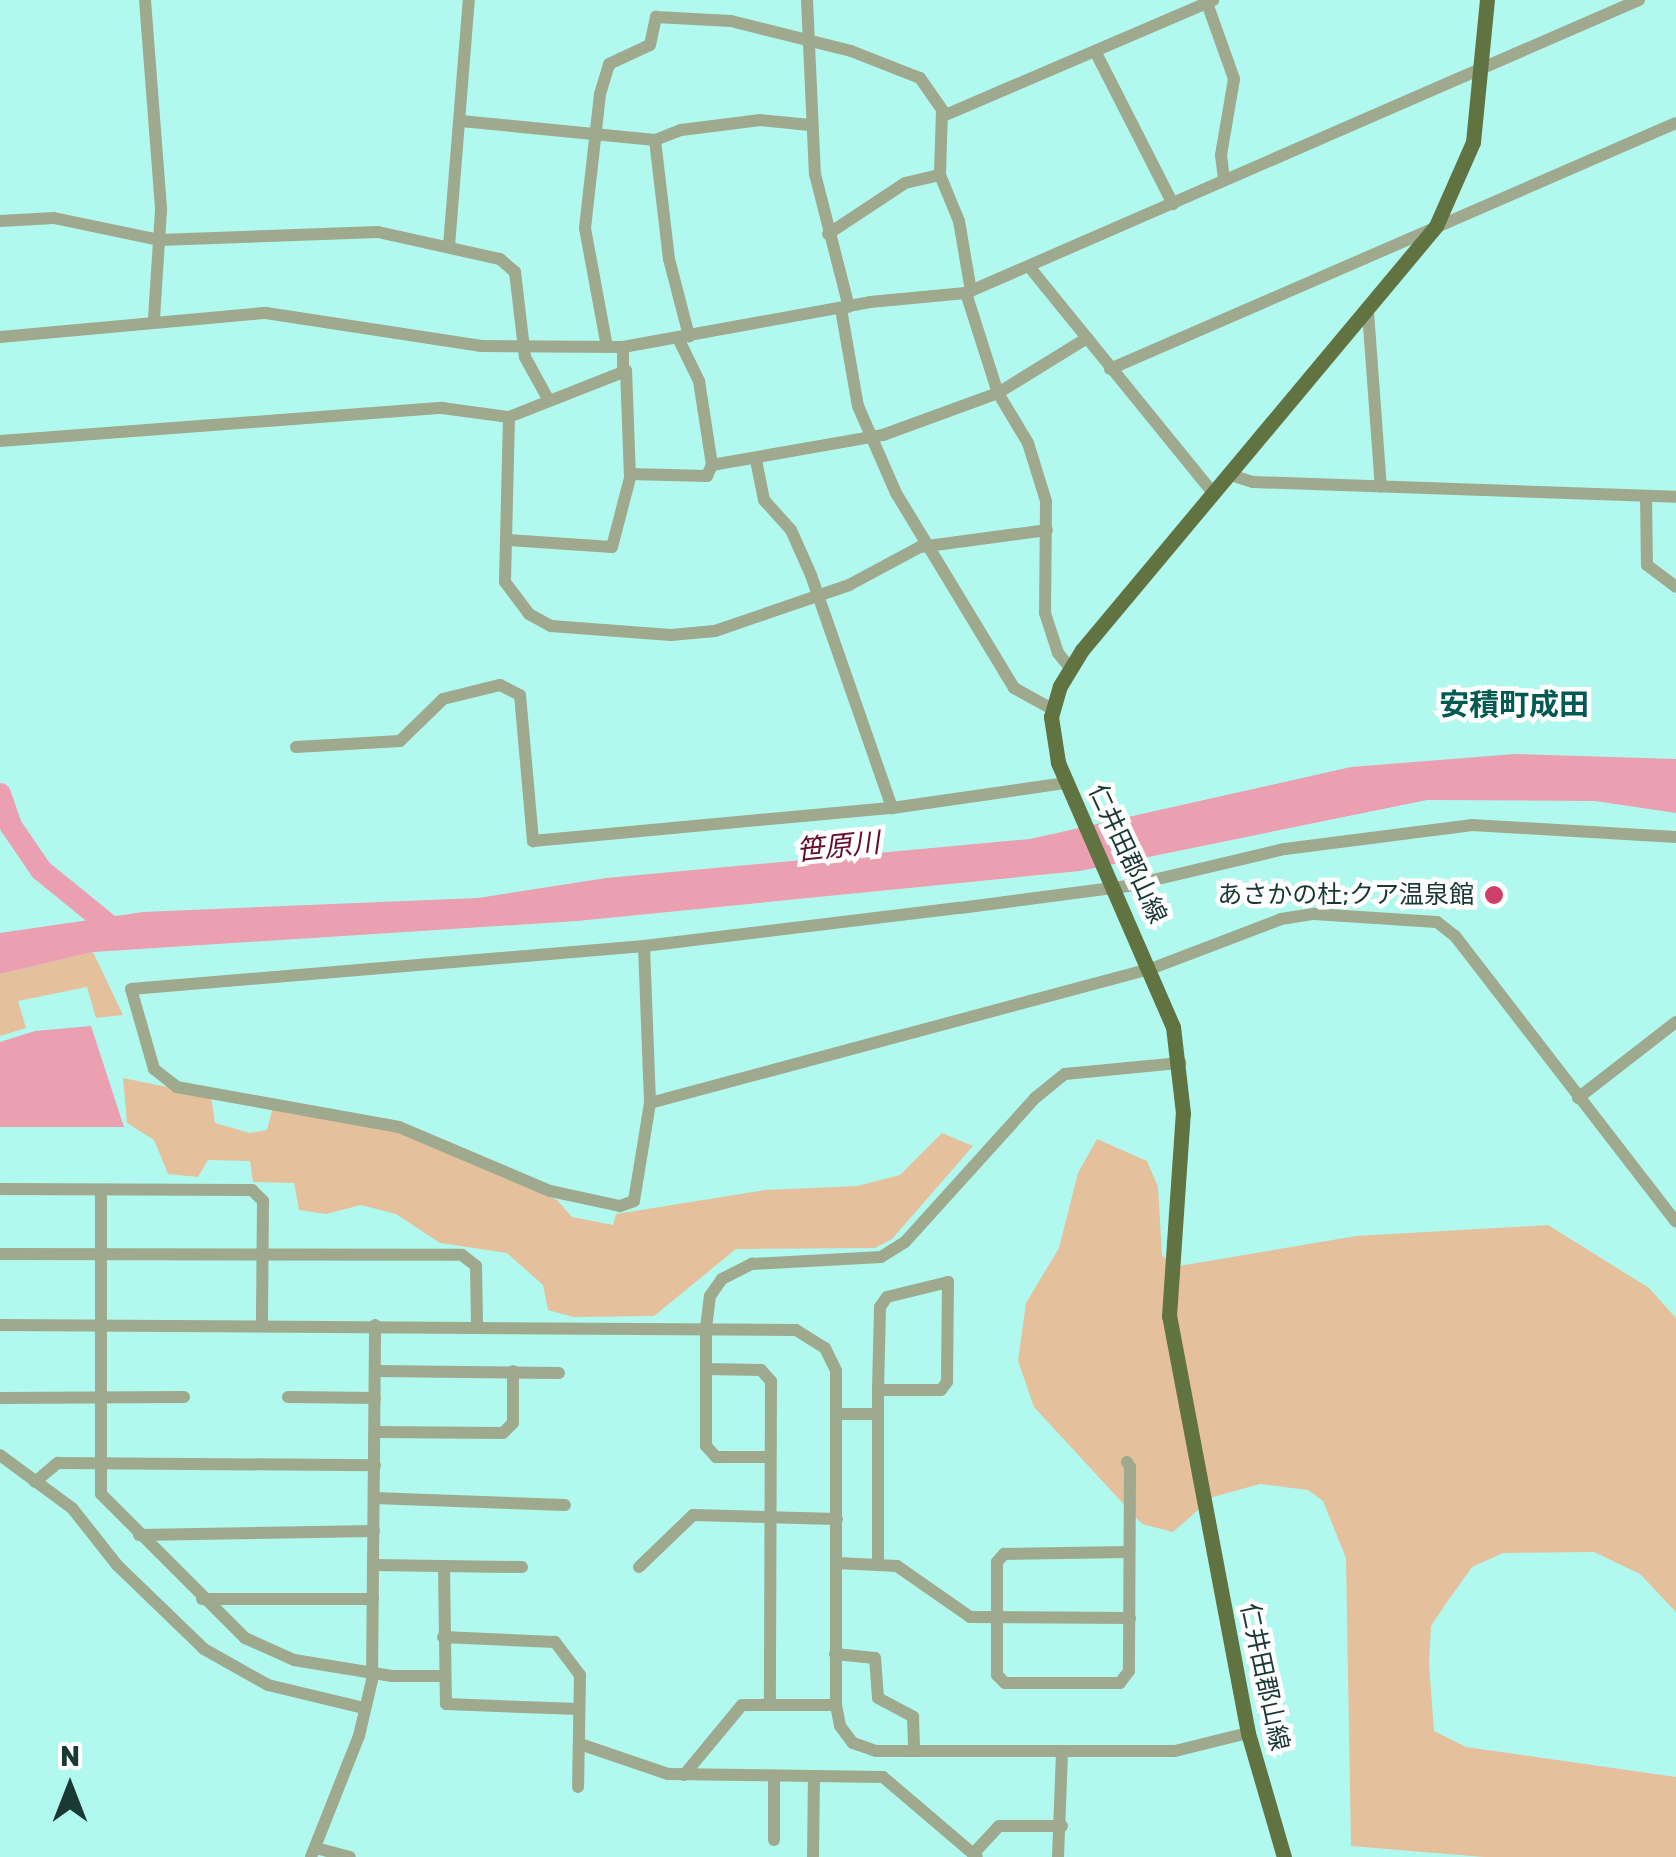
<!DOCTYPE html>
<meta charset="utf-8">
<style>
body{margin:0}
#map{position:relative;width:1676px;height:1857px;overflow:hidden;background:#b1f9ef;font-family:Rubik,"Noto Sans JP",sans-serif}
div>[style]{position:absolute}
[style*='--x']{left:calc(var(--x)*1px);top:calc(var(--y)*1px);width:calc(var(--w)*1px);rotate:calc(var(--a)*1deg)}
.green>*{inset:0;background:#e5c09c}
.water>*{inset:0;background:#eaa0b0}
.river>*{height:22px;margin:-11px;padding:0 11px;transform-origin:11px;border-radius:11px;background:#eaa0b0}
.minor>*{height:12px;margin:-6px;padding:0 6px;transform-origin:6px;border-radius:6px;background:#9ea98d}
.major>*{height:15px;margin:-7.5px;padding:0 7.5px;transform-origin:7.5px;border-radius:7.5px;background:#607340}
.dots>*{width:28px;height:28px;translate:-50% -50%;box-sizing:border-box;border:5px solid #fff;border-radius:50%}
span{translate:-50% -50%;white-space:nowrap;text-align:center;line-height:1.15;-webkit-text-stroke:9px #fff;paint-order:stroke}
.street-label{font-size:25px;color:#1a3834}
.poi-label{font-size:25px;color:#1a3834}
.right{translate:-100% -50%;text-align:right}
.water-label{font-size:28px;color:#650e2d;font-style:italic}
.quarter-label{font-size:30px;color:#035a53;font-weight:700}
.north{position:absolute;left:20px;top:1737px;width:100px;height:100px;-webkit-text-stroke:8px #fff;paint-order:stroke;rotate:0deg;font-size:28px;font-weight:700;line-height:40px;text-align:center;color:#1a3834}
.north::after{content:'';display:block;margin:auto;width:35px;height:45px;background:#1a3834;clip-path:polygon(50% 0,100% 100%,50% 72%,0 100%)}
</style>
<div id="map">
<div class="green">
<i style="clip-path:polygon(93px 952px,123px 1015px,96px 1018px,87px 987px,18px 1001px,26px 1028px,0 1036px,0 974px)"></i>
<i style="clip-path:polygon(123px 1078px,211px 1096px,215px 1123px,250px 1133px,267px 1130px,273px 1107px,405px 1134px,557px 1200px,572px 1217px,613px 1225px,616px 1214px,765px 1190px,857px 1186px,900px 1175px,942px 1133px,973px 1146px,892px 1239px,875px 1248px,736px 1249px,654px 1316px,573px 1317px,548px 1310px,543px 1285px,507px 1253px,440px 1243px,396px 1214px,361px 1205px,326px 1214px,299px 1210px,294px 1183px,253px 1182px,250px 1161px,208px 1160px,198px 1177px,168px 1174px,154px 1140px,127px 1123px)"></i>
<i style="clip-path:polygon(1097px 1139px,1147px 1161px,1158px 1187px,1162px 1255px,1173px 1267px,1356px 1236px,1548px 1225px,1649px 1288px,1676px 1318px,1676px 1612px,1640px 1574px,1594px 1552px,1503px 1553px,1472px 1567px,1447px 1602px,1431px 1626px,1429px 1664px,1434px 1731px,1466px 1747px,1676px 1777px,1676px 1857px,1484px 1857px,1351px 1846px,1346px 1558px,1323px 1501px,1308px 1490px,1260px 1484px,1213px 1497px,1173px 1532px,1142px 1524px,1034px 1407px,1018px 1361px,1026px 1303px,1059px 1248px,1078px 1173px)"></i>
</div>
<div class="water">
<i style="clip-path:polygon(1515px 754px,1676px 759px,1676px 813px,1595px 801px,1427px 800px,1080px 871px,577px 921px,93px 952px,0 974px,0 933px,143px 912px,478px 898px,606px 878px,1030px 839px,1351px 767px)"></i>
<i style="clip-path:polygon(91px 1026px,124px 1127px,0 1127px,0 1042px,35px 1031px)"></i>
</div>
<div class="river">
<i style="--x:0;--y:794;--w:34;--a:71"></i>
<i style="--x:11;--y:826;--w:53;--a:55.7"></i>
<i style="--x:41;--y:870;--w:103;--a:39.1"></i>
</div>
<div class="minor">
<i style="--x:145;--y:0;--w:211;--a:85.6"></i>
<i style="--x:161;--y:210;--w:109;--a:93.7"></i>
<i style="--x:807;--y:0;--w:174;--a:87.4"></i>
<i style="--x:815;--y:174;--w:137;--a:75.7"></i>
<i style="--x:1207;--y:3;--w:81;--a:70.4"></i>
<i style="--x:1234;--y:79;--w:77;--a:99.7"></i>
<i style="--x:1221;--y:155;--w:24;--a:83"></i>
<i style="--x:1095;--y:51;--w:172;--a:63"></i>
<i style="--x:943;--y:116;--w:294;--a:-23.2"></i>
<i style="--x:461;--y:121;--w:195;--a:5.6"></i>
<i style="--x:655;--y:140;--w:28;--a:-21"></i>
<i style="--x:681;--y:130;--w:80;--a:-7.2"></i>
<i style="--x:760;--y:120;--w:50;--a:5.7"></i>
<i style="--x:655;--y:140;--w:120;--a:83.3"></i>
<i style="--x:669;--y:259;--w:80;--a:75.4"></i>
<i style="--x:0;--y:221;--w:54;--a:-3.2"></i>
<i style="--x:54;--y:218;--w:107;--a:11.8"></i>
<i style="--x:159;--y:240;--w:219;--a:-2.1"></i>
<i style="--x:378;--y:232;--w:125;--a:12.5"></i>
<i style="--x:500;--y:259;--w:20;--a:41"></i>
<i style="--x:515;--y:272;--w:86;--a:83.3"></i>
<i style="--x:525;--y:357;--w:46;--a:61.2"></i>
<i style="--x:828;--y:234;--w:92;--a:-33.5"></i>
<i style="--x:905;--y:183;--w:36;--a:-13"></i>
<i style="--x:449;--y:246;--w:247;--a:-85.4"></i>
<i style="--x:1031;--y:269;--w:290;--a:50.9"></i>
<i style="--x:966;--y:293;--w:105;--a:72.3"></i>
<i style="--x:998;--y:393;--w:58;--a:59"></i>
<i style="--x:1028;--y:443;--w:61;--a:72.8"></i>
<i style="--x:1046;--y:501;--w:112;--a:90.5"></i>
<i style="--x:1045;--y:613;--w:42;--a:72"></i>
<i style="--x:1058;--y:653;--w:19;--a:51"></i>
<i style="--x:841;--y:309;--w:98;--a:80.1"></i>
<i style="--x:858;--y:406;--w:95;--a:66.4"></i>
<i style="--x:896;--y:493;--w:228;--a:58.8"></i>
<i style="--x:1014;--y:688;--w:43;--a:28.9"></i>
<i style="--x:1368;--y:312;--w:175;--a:85.8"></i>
<i style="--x:0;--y:337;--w:267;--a:-5.2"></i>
<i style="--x:266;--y:313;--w:218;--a:8.7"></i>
<i style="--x:481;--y:346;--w:142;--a:0.4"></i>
<i style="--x:623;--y:347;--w:251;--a:-10.3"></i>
<i style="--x:870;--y:302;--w:96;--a:-5.4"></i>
<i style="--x:966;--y:293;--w:734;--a:-23.53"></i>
<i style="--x:678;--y:338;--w:48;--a:64"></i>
<i style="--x:699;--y:381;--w:85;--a:81.2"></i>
<i style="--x:607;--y:347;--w:121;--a:-100.5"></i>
<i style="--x:585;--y:228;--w:135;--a:-83.6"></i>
<i style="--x:600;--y:94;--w:31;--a:-73"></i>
<i style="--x:609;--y:64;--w:45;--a:-24.9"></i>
<i style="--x:650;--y:45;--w:29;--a:-78"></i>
<i style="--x:656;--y:17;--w:75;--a:3.1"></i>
<i style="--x:731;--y:21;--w:124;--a:14"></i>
<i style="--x:851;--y:51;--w:74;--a:21.4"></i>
<i style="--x:920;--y:78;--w:39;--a:55"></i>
<i style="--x:942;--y:110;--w:65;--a:91.8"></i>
<i style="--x:940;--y:175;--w:50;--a:67.6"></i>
<i style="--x:959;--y:221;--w:71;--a:80.3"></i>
<i style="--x:1110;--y:369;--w:617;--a:-23.49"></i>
<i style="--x:509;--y:417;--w:165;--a:91.4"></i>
<i style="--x:505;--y:582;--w:40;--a:53"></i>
<i style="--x:529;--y:614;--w:25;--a:29"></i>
<i style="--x:551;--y:626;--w:120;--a:4.3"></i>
<i style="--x:671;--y:635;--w:44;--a:-5.2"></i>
<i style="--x:715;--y:631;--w:142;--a:-18.9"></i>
<i style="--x:849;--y:585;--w:81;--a:-28.2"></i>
<i style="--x:920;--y:547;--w:128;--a:-7.6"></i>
<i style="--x:0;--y:441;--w:443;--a:-4.3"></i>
<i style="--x:442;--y:408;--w:68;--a:7.7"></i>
<i style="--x:509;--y:417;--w:123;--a:-21.5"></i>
<i style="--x:623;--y:372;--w:25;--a:-90"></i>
<i style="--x:756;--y:460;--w:41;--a:78.7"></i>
<i style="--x:764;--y:500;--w:40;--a:48"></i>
<i style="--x:791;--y:530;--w:49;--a:66"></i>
<i style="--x:811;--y:575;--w:247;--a:70.8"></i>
<i style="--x:892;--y:808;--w:176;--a:-8.2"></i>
<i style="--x:630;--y:474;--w:77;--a:1.5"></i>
<i style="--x:707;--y:476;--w:12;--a:-66"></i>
<i style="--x:712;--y:465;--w:174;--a:-10"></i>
<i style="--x:883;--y:435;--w:122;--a:-20.1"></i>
<i style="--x:998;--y:393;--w:105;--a:-31.7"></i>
<i style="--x:1231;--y:475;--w:23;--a:18"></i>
<i style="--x:1253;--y:482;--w:423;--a:2"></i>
<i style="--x:1646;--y:496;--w:69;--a:89.2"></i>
<i style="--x:1647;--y:565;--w:36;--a:37"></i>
<i style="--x:507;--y:540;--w:105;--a:3.8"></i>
<i style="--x:612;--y:547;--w:71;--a:-75.4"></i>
<i style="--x:630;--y:478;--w:108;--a:-92.1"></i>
<i style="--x:296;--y:747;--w:104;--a:-3.3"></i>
<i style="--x:400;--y:741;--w:60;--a:-44.3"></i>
<i style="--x:443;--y:699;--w:59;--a:-13.8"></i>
<i style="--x:500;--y:685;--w:22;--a:27"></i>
<i style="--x:520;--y:695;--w:147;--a:84.9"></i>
<i style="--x:533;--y:841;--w:361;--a:-5.3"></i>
<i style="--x:644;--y:946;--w:157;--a:87.8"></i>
<i style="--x:650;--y:1103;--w:99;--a:99.3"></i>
<i style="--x:634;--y:1201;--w:15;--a:160"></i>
<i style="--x:620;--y:1206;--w:72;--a:-167.9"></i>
<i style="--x:550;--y:1191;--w:164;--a:-157"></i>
<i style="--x:399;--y:1127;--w:226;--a:-169.8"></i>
<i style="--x:177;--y:1087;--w:29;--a:-142"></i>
<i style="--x:154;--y:1069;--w:83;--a:-106"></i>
<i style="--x:131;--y:989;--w:515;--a:-4.79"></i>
<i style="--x:644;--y:946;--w:318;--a:-6.9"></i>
<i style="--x:960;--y:908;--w:169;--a:-7.5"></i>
<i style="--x:1128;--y:886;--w:161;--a:-13.3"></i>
<i style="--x:1285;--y:849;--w:189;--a:-7.3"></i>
<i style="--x:1472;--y:825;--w:204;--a:3.4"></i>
<i style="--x:1578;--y:1098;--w:124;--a:-37.8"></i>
<i style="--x:650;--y:1103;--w:521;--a:-15.02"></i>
<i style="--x:1153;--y:968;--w:137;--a:-20.9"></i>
<i style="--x:1281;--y:919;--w:33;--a:-9"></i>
<i style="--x:1314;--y:914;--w:123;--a:3.7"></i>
<i style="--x:1437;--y:922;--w:23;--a:38"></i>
<i style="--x:1455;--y:936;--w:361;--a:52.3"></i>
<i style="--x:0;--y:1189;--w:252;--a:0.2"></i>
<i style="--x:252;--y:1190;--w:16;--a:45"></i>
<i style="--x:263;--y:1201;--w:125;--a:90.5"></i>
<i style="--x:101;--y:1190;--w:304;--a:90"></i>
<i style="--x:101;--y:1494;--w:204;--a:45"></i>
<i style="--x:245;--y:1638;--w:54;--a:24.2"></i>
<i style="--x:294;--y:1660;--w:99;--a:9.3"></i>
<i style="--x:392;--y:1676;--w:50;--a:0"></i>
<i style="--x:0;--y:1254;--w:462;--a:0.1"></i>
<i style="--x:462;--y:1255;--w:18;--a:38"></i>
<i style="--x:476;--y:1266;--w:60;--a:89"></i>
<i style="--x:0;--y:1325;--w:796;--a:0.36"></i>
<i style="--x:796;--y:1330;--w:34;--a:32"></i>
<i style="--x:825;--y:1348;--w:25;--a:64"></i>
<i style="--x:836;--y:1371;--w:334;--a:90"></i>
<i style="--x:836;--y:1705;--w:21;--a:79"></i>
<i style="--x:840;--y:1726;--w:21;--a:53"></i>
<i style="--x:853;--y:1743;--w:24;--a:19"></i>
<i style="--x:876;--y:1751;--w:299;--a:0"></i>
<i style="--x:1175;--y:1751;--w:75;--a:-13.9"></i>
<i style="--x:706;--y:1369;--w:55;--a:1"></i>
<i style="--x:761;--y:1370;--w:15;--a:48"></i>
<i style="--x:771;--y:1381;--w:323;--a:90.2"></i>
<i style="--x:375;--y:1371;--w:184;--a:0.6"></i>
<i style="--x:878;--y:1390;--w:83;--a:-88.6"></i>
<i style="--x:880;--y:1307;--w:12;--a:-55"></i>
<i style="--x:887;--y:1297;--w:63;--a:-13.8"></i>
<i style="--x:948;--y:1282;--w:100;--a:90.6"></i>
<i style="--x:947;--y:1382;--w:10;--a:127"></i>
<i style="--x:941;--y:1390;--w:63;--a:180"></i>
<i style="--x:878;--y:1390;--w:173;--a:90"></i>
<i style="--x:288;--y:1397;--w:87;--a:0.7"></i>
<i style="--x:0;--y:1398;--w:184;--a:-0.3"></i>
<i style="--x:837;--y:1414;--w:41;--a:0"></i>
<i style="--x:375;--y:1432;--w:128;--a:0.4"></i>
<i style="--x:503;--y:1433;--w:14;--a:-45"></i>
<i style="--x:513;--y:1423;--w:52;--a:-90"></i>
<i style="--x:0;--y:1455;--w:89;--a:36.4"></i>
<i style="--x:72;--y:1508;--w:73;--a:51.7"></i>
<i style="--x:117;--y:1565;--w:121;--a:44"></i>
<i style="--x:204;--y:1649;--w:73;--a:29.4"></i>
<i style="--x:268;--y:1685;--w:99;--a:13.5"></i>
<i style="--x:770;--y:1457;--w:54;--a:180"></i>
<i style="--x:716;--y:1457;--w:15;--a:-132"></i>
<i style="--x:706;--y:1446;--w:118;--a:-90"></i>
<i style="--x:706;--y:1328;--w:32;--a:-83"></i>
<i style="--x:710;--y:1296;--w:21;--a:-55"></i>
<i style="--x:722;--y:1279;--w:34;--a:-27"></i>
<i style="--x:752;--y:1264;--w:129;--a:-3.1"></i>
<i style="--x:881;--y:1257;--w:28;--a:-32"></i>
<i style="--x:905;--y:1242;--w:194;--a:-47.9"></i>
<i style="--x:1035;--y:1098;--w:38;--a:-39"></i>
<i style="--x:1065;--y:1074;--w:116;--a:-5.5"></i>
<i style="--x:1127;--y:1462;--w:6;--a:59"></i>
<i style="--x:1130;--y:1467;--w:204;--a:90.3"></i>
<i style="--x:1129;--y:1671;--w:15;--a:127"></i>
<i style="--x:1120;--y:1683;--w:115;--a:180"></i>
<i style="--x:1005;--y:1683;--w:11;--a:-135"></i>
<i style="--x:997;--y:1675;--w:113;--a:-90"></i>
<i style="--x:997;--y:1562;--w:11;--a:-49"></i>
<i style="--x:1004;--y:1554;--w:125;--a:-0.9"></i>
<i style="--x:35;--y:1482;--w:30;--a:-40"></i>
<i style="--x:58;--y:1463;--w:317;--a:0.4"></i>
<i style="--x:374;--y:1498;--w:191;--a:2.1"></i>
<i style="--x:139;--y:1535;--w:235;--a:-1"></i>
<i style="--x:837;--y:1563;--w:60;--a:2.9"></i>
<i style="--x:897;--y:1566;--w:89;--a:34.9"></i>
<i style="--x:970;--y:1617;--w:160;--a:0.4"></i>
<i style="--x:374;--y:1565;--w:148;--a:0.8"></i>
<i style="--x:444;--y:1566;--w:138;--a:89.2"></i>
<i style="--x:446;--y:1704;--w:133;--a:2.2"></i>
<i style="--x:639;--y:1567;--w:75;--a:-43.9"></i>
<i style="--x:693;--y:1515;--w:144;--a:1.6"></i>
<i style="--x:202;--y:1599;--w:171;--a:0"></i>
<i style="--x:443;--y:1637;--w:112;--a:2.6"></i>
<i style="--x:555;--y:1642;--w:41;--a:52.9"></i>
<i style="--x:580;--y:1675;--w:112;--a:91"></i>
<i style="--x:835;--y:1654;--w:40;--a:5.7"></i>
<i style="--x:875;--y:1658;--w:40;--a:85.7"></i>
<i style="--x:878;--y:1698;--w:40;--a:28"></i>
<i style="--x:913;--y:1717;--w:34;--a:88"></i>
<i style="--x:580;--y:1744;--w:93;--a:18.8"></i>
<i style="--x:668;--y:1774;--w:215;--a:0.8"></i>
<i style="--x:883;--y:1777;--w:123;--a:40.4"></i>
<i style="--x:684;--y:1775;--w:91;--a:-50.4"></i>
<i style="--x:742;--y:1705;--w:94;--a:0"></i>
<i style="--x:774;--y:1840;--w:64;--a:-90"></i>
<i style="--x:316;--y:1848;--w:35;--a:15"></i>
<i style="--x:973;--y:1854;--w:38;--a:-47"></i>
<i style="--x:999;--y:1826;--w:63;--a:0"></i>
<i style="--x:311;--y:1857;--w:130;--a:-68.4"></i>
<i style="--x:359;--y:1736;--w:57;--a:-76.9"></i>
<i style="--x:372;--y:1680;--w:355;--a:-89.5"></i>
<i style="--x:813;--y:1857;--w:81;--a:-89.3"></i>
<i style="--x:1058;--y:1857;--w:104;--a:-87.8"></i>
</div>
<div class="major">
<i style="--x:1284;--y:1857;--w:129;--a:-106.2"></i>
<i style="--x:1248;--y:1733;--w:424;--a:-100.7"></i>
<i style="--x:1169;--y:1316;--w:203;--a:-86.1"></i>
<i style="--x:1183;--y:1113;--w:87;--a:-96.6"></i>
<i style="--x:1173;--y:1027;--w:289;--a:-113.5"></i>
<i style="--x:1058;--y:762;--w:46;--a:-98.8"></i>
<i style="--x:1051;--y:717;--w:32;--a:-74"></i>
<i style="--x:1060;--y:686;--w:42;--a:-58.6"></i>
<i style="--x:1082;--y:650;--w:552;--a:-50.14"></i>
<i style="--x:1436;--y:226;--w:92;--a:-66.2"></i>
<i style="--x:1473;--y:142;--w:143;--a:-84.4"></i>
</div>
<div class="dots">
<i style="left:1494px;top:895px;background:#cd3f6c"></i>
</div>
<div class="street-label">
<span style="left:1127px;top:854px;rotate:65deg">仁井田郡山線</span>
<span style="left:1264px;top:1677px;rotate:78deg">仁井田郡山線</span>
</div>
<div class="poi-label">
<span class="right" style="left:1474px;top:895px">あさかの杜;クア温泉館</span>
</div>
<div class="water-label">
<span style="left:838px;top:847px;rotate:-6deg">笹原川</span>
</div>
<div class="quarter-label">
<span style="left:1514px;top:705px">安積町成田</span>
</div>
<div class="north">N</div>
</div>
